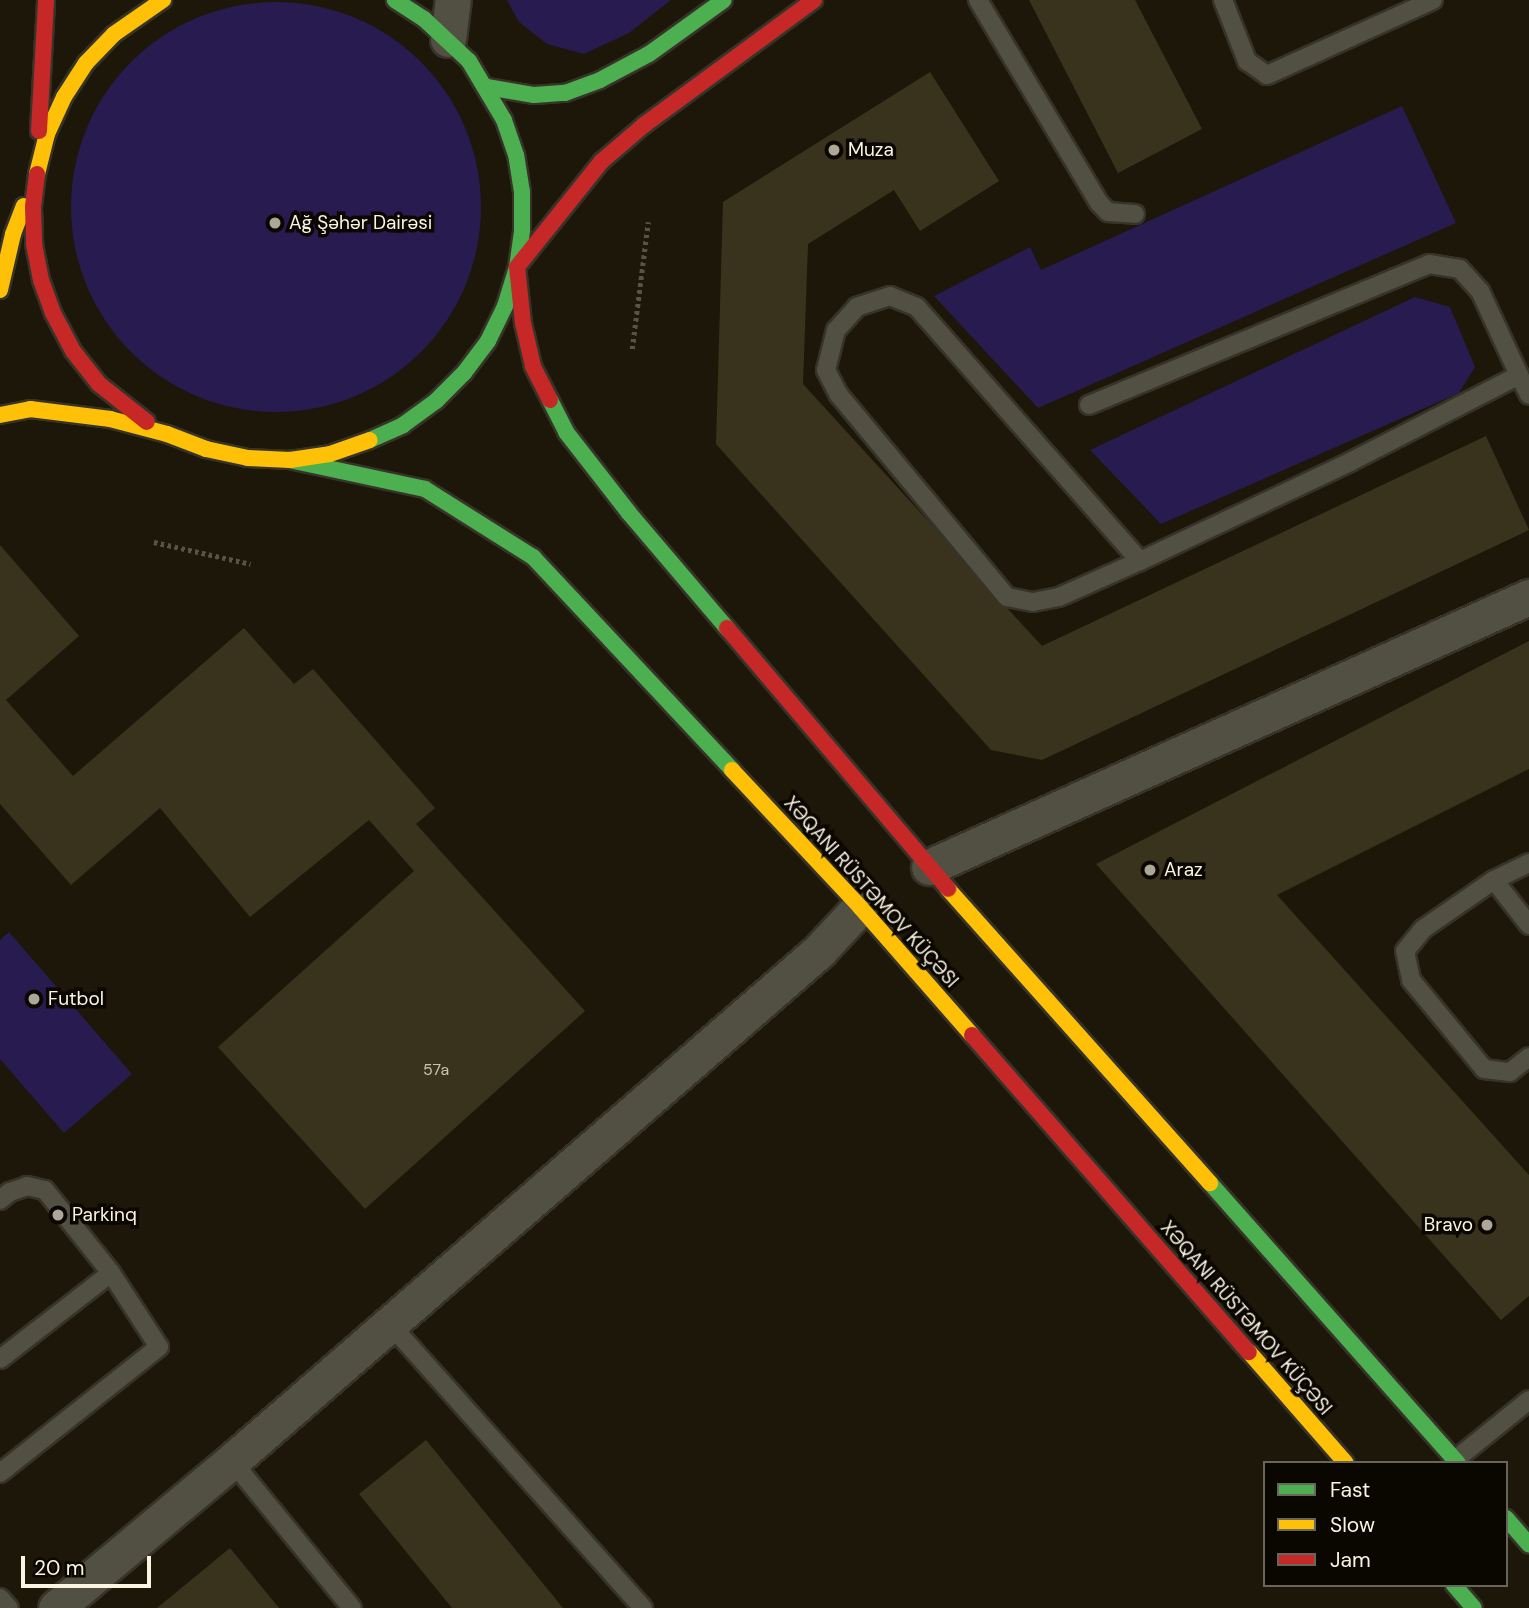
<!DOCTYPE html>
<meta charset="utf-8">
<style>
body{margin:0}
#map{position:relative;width:1529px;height:1608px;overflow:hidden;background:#1c1708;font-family:"DM Sans",sans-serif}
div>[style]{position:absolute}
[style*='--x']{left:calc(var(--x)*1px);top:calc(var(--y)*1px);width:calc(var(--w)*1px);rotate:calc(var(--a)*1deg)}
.green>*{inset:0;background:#281b4f}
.round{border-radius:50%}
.building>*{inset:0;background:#39331e}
.path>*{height:4.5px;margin-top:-2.25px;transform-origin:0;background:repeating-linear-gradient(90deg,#575349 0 3.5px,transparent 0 7px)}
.roads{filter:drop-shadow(2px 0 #373329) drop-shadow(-2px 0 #373329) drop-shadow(0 2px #373329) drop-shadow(0 -2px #373329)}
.lane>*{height:18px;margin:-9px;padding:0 9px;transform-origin:9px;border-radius:9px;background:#524f43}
.street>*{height:35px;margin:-17.5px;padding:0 17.5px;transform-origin:17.5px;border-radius:17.5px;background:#524f43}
.fast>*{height:16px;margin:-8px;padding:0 8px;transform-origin:8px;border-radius:8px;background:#4caf50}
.slow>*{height:16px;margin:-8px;padding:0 8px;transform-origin:8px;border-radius:8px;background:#ffc107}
.jam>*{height:16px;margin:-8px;padding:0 8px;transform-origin:8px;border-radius:8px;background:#c62828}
.dots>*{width:19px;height:19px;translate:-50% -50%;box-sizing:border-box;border:4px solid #0a0600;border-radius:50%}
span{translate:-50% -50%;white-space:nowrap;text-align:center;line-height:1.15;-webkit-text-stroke:7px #0a0600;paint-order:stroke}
.number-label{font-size:16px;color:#cac4b1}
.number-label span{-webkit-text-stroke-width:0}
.poi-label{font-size:19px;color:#faf4e2}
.left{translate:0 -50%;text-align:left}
.right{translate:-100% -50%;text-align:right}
.street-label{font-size:19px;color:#faf4e2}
.legend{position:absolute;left:1263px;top:1461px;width:245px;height:126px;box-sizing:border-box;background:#0a0600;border:2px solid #6a655a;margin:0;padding:9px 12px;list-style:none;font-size:21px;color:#faf4e2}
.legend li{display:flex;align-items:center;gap:14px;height:35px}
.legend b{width:35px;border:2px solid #6a655a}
.scale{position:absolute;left:21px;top:1556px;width:130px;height:32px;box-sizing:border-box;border:4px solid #faf4e2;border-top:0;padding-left:9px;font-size:21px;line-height:24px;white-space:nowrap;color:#faf4e2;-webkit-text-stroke:5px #0a0600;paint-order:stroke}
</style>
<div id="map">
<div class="green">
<i style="clip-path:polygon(507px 0,671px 0,629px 33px,584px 54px,547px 44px,519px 22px)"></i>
<i class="round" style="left:71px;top:2px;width:410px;height:410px"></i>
<i style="clip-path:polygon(1402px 106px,1456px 223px,1038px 408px,934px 296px,1030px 247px,1041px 270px)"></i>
<i style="clip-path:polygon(1415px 297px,1450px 307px,1475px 367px,1459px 393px,1161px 524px,1090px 450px)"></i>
<i style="clip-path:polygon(9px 932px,132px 1074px,64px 1133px,0 1059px,0 940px)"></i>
</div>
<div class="building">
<i style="clip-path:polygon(1029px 0,1135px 0,1202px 129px,1118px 173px)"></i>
<i style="clip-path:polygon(930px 72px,999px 181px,920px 231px,894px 190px,808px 244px,803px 384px,940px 534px,998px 604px,1008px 609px,1042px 646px,1486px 436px,1529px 530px,1042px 760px,991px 750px,716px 444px,723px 202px)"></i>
<i style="clip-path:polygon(0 545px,79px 636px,6px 700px,73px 776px,244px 628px,294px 684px,313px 669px,435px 808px,416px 824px,585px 1011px,365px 1209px,218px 1047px,414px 871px,369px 820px,250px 917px,160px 808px,71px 885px,0 804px)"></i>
<i style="clip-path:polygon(1529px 641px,1529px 769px,1277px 895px,1529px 1175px,1529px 1296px,1501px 1320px,1096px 864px)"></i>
<i style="clip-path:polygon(426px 1440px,563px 1608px,452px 1608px,359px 1494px)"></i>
<i style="clip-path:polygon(230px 1548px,279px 1608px,157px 1608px)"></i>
</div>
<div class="path">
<i style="--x:632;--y:349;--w:128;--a:-82.8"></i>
<i style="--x:154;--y:542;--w:99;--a:12.8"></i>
</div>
<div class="roads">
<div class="lane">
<i style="--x:978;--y:0;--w:236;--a:59.2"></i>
<i style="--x:1099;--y:203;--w:13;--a:45"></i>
<i style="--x:1108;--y:212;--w:27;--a:4"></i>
<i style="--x:1223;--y:0;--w:66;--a:68.5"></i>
<i style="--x:1247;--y:61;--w:24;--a:35"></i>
<i style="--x:1267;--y:75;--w:182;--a:-24.3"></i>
<i style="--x:1089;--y:405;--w:368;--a:-22.5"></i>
<i style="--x:1429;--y:264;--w:31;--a:9"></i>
<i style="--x:1460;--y:269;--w:30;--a:48"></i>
<i style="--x:1480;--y:291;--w:93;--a:65.1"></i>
<i style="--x:1140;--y:561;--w:338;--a:-131.3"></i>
<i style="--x:917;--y:307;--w:29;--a:-158"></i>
<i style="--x:890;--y:296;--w:35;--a:162"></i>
<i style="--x:857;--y:307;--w:31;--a:132"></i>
<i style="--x:836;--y:330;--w:41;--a:104"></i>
<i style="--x:826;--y:370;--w:28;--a:63"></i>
<i style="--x:839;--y:395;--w:263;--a:50.3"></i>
<i style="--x:1007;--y:597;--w:26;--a:11"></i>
<i style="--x:1033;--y:602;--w:26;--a:-11"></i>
<i style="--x:1059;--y:597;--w:89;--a:-24"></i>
<i style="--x:1140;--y:561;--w:232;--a:-25.2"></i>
<i style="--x:1350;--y:462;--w:190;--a:-27.2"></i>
<i style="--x:1519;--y:375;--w:22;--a:63"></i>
<i style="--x:1529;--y:863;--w:39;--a:154"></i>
<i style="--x:1494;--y:880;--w:86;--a:145.4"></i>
<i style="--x:1423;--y:929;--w:28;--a:129"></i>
<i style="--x:1405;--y:951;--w:30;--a:78"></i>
<i style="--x:1411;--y:980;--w:115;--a:50.6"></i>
<i style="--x:1484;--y:1069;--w:26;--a:7"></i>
<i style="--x:1510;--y:1072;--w:24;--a:-38"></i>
<i style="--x:1494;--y:880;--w:57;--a:52.1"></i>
<i style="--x:0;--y:1200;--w:13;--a:-39"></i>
<i style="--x:10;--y:1192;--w:18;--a:-19"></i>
<i style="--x:27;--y:1186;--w:18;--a:13"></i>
<i style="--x:45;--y:1190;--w:106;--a:51.5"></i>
<i style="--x:111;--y:1273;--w:140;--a:142.2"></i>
<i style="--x:389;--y:1323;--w:382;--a:48.3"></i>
<i style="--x:1455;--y:1460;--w:95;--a:-39"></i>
<i style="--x:232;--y:1461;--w:190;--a:50.8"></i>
<i style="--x:0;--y:1473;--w:203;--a:-38.4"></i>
<i style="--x:159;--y:1347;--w:88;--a:-123"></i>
<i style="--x:0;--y:1598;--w:13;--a:48"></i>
</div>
<div class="street">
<i style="--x:448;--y:39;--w:39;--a:-83"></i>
<i style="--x:929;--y:867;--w:658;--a:-24.23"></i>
<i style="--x:56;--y:1608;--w:229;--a:-39.9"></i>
<i style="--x:232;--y:1461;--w:778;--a:-40.98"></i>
<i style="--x:819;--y:951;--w:60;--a:-47"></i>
</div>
<div class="fast">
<i style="--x:487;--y:87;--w:48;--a:9.7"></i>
<i style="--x:534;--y:95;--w:31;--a:-4"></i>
<i style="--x:565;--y:93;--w:37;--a:-20"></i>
<i style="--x:600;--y:80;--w:55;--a:-28"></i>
<i style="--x:649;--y:54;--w:92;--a:-35.8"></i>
<i style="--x:550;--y:400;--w:36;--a:63"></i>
<i style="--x:566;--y:432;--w:103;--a:52.1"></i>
<i style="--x:629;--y:513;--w:151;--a:49.6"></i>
<i style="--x:370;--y:440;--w:36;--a:-24"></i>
<i style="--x:403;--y:425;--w:41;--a:-36"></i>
<i style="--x:436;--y:401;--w:40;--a:-45"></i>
<i style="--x:464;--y:373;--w:40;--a:-53"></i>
<i style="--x:488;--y:341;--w:39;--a:-64"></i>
<i style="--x:505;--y:306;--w:41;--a:-72.9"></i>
<i style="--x:517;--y:267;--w:37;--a:-82"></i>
<i style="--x:522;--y:230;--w:38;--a:-90"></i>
<i style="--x:522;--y:192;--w:37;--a:-99"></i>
<i style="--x:516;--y:155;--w:37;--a:-109"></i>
<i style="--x:504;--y:120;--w:69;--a:-120.7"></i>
<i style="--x:469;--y:61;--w:62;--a:-137"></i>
<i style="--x:424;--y:19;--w:35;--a:-147"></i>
<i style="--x:290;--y:460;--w:138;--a:12.1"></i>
<i style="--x:425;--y:489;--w:128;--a:32.2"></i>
<i style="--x:533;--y:557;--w:291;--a:46.9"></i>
<i style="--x:1210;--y:1183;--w:374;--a:48.5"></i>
<i style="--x:1506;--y:1518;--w:35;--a:49"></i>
<i style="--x:1454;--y:1585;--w:30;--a:49"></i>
</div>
<div class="slow">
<i style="--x:37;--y:174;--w:41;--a:-76"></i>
<i style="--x:47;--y:134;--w:41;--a:-65.3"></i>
<i style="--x:64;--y:97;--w:40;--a:-57.1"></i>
<i style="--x:86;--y:63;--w:40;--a:-46"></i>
<i style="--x:114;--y:34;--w:60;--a:-34.8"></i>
<i style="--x:0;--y:290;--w:57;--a:-76.9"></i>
<i style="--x:13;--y:234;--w:30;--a:-69"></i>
<i style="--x:0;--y:415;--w:31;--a:-11"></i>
<i style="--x:30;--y:409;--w:81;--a:7.1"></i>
<i style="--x:110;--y:419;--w:59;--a:14.7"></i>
<i style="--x:167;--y:434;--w:42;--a:21"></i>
<i style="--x:206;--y:449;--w:43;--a:12.1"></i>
<i style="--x:248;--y:458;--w:42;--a:2.7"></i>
<i style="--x:290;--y:460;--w:40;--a:-8.5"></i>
<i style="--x:330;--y:454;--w:42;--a:-19.3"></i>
<i style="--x:732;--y:770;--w:187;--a:46.9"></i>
<i style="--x:860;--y:907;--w:170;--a:48.8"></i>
<i style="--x:948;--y:889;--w:394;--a:48.3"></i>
<i style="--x:1249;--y:1352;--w:147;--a:48.9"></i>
</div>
<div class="jam">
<i style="--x:39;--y:131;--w:131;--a:-86.9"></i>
<i style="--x:37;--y:174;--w:34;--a:97"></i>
<i style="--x:33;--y:208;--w:36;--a:88"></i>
<i style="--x:34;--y:244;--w:37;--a:79"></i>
<i style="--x:41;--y:280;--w:35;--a:70"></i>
<i style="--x:53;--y:313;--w:43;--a:62.2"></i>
<i style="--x:73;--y:351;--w:42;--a:51.8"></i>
<i style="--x:99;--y:384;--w:61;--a:38.4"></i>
<i style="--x:550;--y:400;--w:38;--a:-117"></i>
<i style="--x:533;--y:366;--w:44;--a:-103.1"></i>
<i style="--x:523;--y:323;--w:56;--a:-96.1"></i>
<i style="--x:517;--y:267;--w:136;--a:-51.3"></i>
<i style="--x:602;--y:161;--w:55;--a:-40.6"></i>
<i style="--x:644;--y:125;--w:211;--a:-36.3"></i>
<i style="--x:727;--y:628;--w:342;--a:49.7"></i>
<i style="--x:972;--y:1035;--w:421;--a:48.9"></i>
</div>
</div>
<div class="dots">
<i style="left:834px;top:150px;background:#aca796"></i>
<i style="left:275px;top:223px;background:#aca796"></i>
<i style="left:1150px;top:870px;background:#aca796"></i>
<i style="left:34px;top:999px;background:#aca796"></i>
<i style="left:58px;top:1215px;background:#aca796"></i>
<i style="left:1487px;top:1225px;background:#aca796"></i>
</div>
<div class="number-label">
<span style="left:436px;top:1070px">57a</span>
</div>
<div class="poi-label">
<span class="left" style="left:848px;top:150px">Muza</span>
<span class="left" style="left:289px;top:223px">Ağ Şəhər Dairəsi</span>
<span class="left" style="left:1164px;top:870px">Araz</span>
<span class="left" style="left:48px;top:999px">Futbol</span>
<span class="left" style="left:72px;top:1215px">Parkinq</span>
<span class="right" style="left:1473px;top:1225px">Bravo</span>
</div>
<div class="street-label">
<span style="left:871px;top:892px;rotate:48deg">XƏQANI RÜSTƏMOV KÜÇƏSI</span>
<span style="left:1246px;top:1318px;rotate:49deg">XƏQANI RÜSTƏMOV KÜÇƏSI</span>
</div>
<ul class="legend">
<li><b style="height:9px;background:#4caf50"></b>Fast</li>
<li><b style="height:9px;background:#ffc107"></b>Slow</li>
<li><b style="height:9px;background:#c62828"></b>Jam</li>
</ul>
<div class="scale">20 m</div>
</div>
